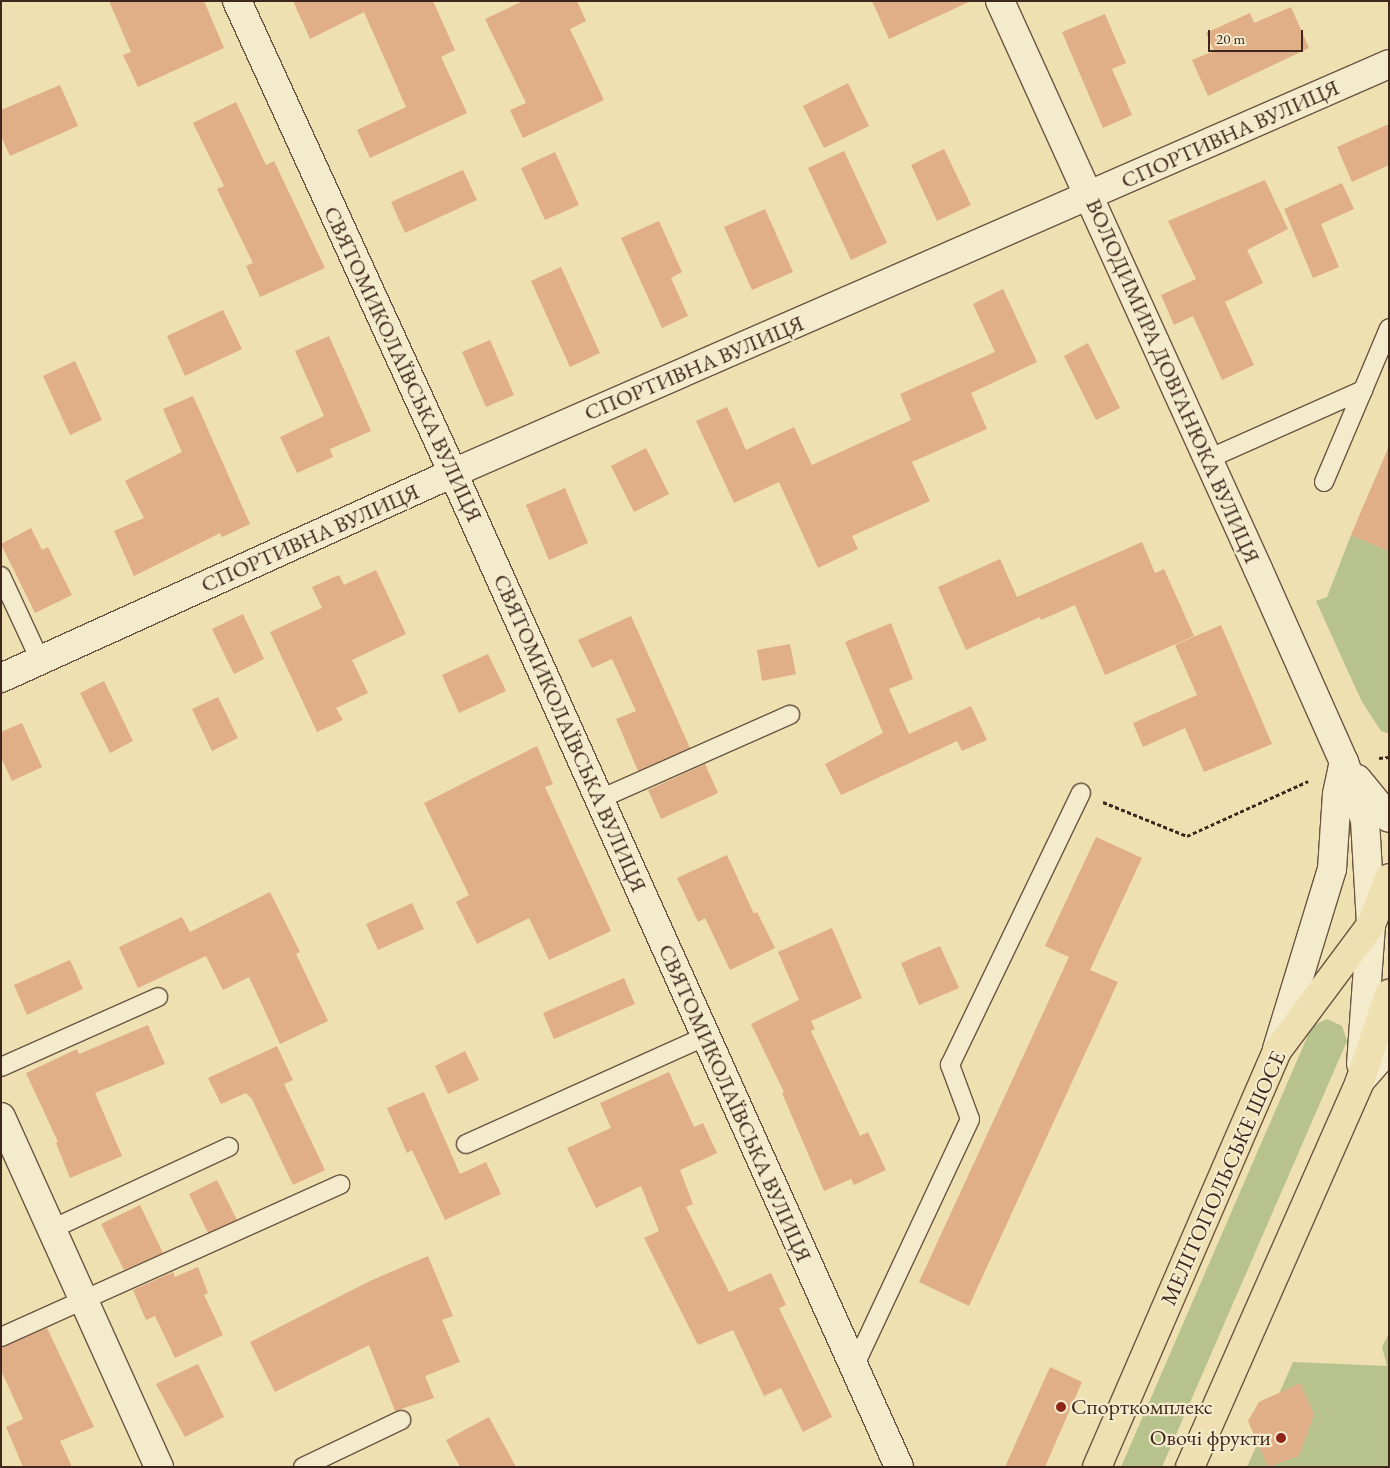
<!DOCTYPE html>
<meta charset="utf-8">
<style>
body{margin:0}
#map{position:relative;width:1390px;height:1468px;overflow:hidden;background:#eee0b0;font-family:"EB Garamond",serif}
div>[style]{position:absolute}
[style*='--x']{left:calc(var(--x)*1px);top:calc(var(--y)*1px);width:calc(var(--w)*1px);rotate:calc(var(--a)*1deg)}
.green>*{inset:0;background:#b7c28c}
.building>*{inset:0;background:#e0ae87}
.path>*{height:3px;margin-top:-1.5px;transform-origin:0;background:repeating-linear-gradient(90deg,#3f271e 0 4px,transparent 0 6.5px)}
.roads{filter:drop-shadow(1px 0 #6b5542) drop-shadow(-1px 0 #6b5542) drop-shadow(0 1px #6b5542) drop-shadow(0 -1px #6b5542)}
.service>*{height:18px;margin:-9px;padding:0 9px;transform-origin:9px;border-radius:9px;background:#f4ebcc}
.minor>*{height:28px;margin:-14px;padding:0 14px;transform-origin:14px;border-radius:14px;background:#f4ebcc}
.secondary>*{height:28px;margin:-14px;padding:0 14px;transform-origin:14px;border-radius:14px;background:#f4ebcc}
.primary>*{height:28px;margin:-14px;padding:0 14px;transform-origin:14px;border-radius:14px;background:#eee0b0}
.dots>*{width:14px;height:14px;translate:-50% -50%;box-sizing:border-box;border:2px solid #f4ebcc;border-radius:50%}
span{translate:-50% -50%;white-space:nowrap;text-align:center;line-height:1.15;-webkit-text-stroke:4.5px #f4ebcc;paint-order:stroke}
.street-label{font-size:22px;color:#3f271e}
.poi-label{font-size:22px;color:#3f271e}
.left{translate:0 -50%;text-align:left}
.right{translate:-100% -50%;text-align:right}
.frame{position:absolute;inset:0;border:2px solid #3f271e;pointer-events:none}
.scale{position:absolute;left:1208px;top:30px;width:95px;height:22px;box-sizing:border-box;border:2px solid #3f271e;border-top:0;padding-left:6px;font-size:15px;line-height:18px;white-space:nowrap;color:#3f271e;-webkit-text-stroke:4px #f4ebcc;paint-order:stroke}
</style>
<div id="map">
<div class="green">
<i style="clip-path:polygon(1351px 535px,1389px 551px,1389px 734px,1381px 731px,1362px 702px,1316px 601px,1327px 597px)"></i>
<i style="clip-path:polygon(1327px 1019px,1342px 1026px,1347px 1041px,1162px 1467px,1121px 1467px,1312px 1026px)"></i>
<i style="clip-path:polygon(1389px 1333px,1389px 1467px,1247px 1467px,1293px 1362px,1387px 1366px,1382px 1347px)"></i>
</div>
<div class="building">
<i style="clip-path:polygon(109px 1px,204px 1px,224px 48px,138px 87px,123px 55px,131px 52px)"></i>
<i style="clip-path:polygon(293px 1px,433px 1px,455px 50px,441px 57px,467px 113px,370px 158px,357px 130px,406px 107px,364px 12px,310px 39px)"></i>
<i style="clip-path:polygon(523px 1px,577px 1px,586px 21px,570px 29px,604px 100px,523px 138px,510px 110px,526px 103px,485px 19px)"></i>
<i style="clip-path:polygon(872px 1px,971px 1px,889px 39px)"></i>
<i style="clip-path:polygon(1291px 7px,1309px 48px,1208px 96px,1192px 60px,1214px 51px,1206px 33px,1250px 13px,1254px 23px)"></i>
<i style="clip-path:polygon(1105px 14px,1126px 63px,1112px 69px,1132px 115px,1103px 128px,1062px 32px)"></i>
<i style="clip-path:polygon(848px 83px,869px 126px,824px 148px,803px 106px)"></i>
<i style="clip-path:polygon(60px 85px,78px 126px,10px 156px,1px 136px,1px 110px)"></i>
<i style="clip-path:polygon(236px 102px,266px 165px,274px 161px,325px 268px,260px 297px,246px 266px,253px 263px,217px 189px,224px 186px,193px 123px)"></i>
<i style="clip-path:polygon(1389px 124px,1389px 165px,1352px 182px,1337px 147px)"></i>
<i style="clip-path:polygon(944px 149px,971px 205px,937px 221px,911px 165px)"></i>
<i style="clip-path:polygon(844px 151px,887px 243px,851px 260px,808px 168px)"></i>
<i style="clip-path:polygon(555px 152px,579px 205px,545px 220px,521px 168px)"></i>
<i style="clip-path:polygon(463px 170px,477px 200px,405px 233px,391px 202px)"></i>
<i style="clip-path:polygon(1265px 180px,1288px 229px,1247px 250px,1263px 283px,1225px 302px,1254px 365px,1222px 380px,1193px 316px,1174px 325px,1161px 295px,1196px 279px,1168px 221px)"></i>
<i style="clip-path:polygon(1342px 183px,1354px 209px,1321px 224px,1339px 267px,1313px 278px,1284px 209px)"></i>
<i style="clip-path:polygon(765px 209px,793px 272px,752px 290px,724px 227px)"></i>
<i style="clip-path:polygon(659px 221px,682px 272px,671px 278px,688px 316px,662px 328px,621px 238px)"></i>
<i style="clip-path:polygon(561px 267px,600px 353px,570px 367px,531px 281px)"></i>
<i style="clip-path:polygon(1003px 289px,1037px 362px,971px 393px,987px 429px,912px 462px,930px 501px,852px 536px,858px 549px,818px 568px,779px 482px,734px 503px,696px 421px,727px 407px,746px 450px,794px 427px,812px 465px,911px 420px,900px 394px,995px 352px,973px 304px)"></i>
<i style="clip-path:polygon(223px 310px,242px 349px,185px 376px,167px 336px)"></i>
<i style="clip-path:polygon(329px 336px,371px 431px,330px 449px,333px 457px,297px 473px,280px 437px,324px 416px,295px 351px)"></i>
<i style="clip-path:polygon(490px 340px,514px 395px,486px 407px,462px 352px)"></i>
<i style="clip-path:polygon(1088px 343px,1120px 408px,1096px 420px,1064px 356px)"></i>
<i style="clip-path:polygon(75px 361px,102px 420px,70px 435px,43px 376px)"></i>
<i style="clip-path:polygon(193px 396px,250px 524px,222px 537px,220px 533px,134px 576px,114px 531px,144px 518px,125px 481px,182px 452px,163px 409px)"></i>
<i style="clip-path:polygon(1389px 446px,1389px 551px,1351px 535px)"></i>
<i style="clip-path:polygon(646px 448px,669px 494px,634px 512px,611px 466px)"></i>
<i style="clip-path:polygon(565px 488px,588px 543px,549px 560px,526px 505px)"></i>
<i style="clip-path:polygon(31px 528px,42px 550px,48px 547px,72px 595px,35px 613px,1px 544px)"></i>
<i style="clip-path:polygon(1142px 542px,1155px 573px,1164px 569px,1194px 636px,1105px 675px,1075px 605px,1041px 620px,1040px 617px,966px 650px,938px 587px,1000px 559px,1017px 597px)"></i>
<i style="clip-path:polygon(376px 570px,406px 634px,352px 660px,368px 693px,336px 708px,343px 720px,317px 732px,270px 632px,322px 608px,312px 587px,339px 575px,344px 585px)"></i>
<i style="clip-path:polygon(243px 614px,264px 659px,234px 674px,212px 629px)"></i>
<i style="clip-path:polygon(631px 616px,690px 748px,638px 771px,616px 719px,636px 711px,612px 659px,592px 668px,578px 640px)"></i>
<i style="clip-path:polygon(891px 623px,913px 679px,889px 689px,909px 734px,971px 706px,987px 740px,962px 751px,957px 741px,841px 795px,825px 764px,883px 733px,845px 642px)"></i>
<i style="clip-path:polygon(1221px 625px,1272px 744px,1204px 772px,1185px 728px,1143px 747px,1133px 723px,1197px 695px,1175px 645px)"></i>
<i style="clip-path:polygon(790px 644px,796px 674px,762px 681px,757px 650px)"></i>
<i style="clip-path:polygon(488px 654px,506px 691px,459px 713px,442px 675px)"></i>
<i style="clip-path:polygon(104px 681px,133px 741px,110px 753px,80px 693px)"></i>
<i style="clip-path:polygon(218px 697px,238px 738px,212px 751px,192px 709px)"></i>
<i style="clip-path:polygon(22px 723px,42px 767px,12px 781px,1px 757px,1px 732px)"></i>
<i style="clip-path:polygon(537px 746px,553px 784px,545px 787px,611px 931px,549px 960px,529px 918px,477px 944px,456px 902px,469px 895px,424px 803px)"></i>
<i style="clip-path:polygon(705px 764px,718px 793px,661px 819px,648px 790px)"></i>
<i style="clip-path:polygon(1096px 837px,1142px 858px,1090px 970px,1118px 982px,969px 1306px,919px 1282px,1069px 957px,1045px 946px)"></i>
<i style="clip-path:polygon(727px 855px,754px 914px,757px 912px,775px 948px,730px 970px,705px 918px,698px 922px,677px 878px)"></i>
<i style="clip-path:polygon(270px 892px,300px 952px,296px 954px,328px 1021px,280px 1044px,249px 977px,223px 990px,206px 956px,138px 988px,119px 947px,182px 917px,190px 932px)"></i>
<i style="clip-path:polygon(412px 903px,424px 929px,378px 950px,366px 924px)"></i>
<i style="clip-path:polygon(832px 928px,862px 998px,811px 1021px,815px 1029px,811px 1031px,860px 1136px,868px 1132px,886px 1170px,854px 1185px,851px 1179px,824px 1191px,782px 1093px,784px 1092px,751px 1024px,799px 1000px,778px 952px)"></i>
<i style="clip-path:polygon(940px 946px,959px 988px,919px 1005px,901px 963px)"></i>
<i style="clip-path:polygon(70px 960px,83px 989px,27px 1015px,14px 985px)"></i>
<i style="clip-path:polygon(624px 978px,635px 1004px,554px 1039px,543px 1013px)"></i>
<i style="clip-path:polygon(148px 1025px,165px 1064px,95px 1093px,122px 1156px,70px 1178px,56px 1143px,58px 1142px,26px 1073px,77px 1049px,79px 1054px)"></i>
<i style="clip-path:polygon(277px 1046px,293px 1080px,284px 1084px,325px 1170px,293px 1185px,252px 1099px,246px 1093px,221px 1104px,208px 1078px)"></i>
<i style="clip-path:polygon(465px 1051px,479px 1080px,448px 1094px,435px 1066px)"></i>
<i style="clip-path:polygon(669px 1072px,694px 1127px,703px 1123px,717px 1153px,680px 1170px,693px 1204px,686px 1207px,729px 1292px,771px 1273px,786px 1305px,779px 1308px,832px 1417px,803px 1432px,781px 1388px,764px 1396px,733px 1330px,698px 1345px,644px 1238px,659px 1231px,641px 1186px,596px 1208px,567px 1148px,611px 1128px,600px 1103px)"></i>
<i style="clip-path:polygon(424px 1092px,460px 1174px,486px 1162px,501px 1194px,445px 1220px,412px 1150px,407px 1153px,387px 1108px)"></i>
<i style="clip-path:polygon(217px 1180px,237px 1220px,208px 1233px,189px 1194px)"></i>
<i style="clip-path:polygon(140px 1205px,163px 1253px,124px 1270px,101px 1224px)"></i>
<i style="clip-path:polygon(428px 1256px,453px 1316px,442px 1320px,460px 1362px,425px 1376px,434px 1398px,395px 1411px,369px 1345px,275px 1392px,250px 1342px,370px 1281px)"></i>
<i style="clip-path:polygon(198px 1267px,208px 1293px,204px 1295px,223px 1335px,175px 1358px,155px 1316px,146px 1320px,133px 1290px,173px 1272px,175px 1277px)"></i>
<i style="clip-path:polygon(47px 1328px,94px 1427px,60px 1441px,72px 1467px,23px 1467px,6px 1427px,23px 1419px,1px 1370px,1px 1347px)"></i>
<i style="clip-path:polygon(198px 1364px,224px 1417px,185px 1437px,156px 1384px)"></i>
<i style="clip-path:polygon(1050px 1367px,1082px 1382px,1045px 1467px,1005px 1467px)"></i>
<i style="clip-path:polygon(1300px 1383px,1314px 1414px,1299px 1456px,1268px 1467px,1248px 1421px,1259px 1402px)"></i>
<i style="clip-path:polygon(489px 1417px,516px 1467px,460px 1467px,446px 1440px)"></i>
</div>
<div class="path">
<i style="--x:1379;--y:758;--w:10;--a:-6"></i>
<i style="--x:1103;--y:802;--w:91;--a:22"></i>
<i style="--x:1187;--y:836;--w:133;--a:-24.4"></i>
</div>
<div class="roads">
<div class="service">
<i style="--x:1208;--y:459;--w:170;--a:-24"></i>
<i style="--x:1363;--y:390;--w:67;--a:-67.2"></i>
<i style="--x:1324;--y:482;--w:100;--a:-67"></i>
<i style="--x:1;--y:576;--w:93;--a:65.1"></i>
<i style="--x:600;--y:799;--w:208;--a:-23.9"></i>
<i style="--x:1;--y:1067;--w:172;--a:-24"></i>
<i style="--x:466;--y:1144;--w:263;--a:-24.2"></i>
<i style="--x:52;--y:1229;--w:195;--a:-24.9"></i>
<i style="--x:1;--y:1337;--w:372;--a:-24.2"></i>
<i style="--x:853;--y:1369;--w:276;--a:-64.9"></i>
<i style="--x:970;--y:1119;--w:58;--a:-110.3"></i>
<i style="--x:950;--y:1065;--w:302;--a:-64.3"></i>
<i style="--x:303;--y:1467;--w:109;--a:-25.6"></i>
</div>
<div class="minor">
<i style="--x:237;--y:1;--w:519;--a:65.41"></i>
<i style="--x:453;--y:473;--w:1089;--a:65.83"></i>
<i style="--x:1;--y:678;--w:496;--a:-24.4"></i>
<i style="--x:453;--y:473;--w:1021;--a:-23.6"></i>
<i style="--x:1;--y:1117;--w:384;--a:65.7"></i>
</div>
<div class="secondary">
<i style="--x:1000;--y:1;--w:624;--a:65.57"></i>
<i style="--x:1258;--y:569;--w:211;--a:66"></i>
<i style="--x:1344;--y:762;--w:62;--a:70.1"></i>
<i style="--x:1365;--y:820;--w:105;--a:86.7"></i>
<i style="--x:1371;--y:925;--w:139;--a:94.1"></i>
<i style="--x:1357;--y:779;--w:50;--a:50.6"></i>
<i style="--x:1277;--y:1049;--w:188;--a:-73"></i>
<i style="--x:1332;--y:869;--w:75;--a:-86.2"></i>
<i style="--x:1337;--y:794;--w:33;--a:-78"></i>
<i style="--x:1360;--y:1081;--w:44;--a:-48.7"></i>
</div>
<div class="primary">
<i style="--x:1097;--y:1467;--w:453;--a:-66.6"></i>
<i style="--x:1277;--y:1051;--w:157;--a:-53.3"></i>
<i style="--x:1371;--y:925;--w:50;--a:-69"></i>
<i style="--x:1190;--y:1467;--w:422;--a:-66.2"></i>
<i style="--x:1360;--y:1081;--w:92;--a:-71.6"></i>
</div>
</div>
<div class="dots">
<i style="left:1061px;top:1407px;background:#8f2418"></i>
<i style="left:1281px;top:1438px;background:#8f2418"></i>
</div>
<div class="street-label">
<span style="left:1230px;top:134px;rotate:-24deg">СПОРТИВНА ВУЛИЦЯ</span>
<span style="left:403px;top:364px;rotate:65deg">СВЯТОМИКОЛАЇВСЬКА ВУЛИЦЯ</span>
<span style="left:694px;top:368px;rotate:-23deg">СПОРТИВНА ВУЛИЦЯ</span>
<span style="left:1173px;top:381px;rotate:66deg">ВОЛОДИМИРА ДОВГАНЮКА ВУЛИЦЯ</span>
<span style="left:310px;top:538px;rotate:-24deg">СПОРТИВНА ВУЛИЦЯ</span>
<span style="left:570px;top:733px;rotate:66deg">СВЯТОМИКОЛАЇВСЬКА ВУЛИЦЯ</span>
<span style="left:735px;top:1103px;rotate:66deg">СВЯТОМИКОЛАЇВСЬКА ВУЛИЦЯ</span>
<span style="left:1223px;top:1178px;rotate:-66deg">МЕЛІТОПОЛЬСЬКЕ ШОСЕ</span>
</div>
<div class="poi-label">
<span class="left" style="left:1071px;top:1407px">Спорткомплекс</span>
<span class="right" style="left:1271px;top:1438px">Овочі фрукти</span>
</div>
<div class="frame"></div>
<div class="scale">20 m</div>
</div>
